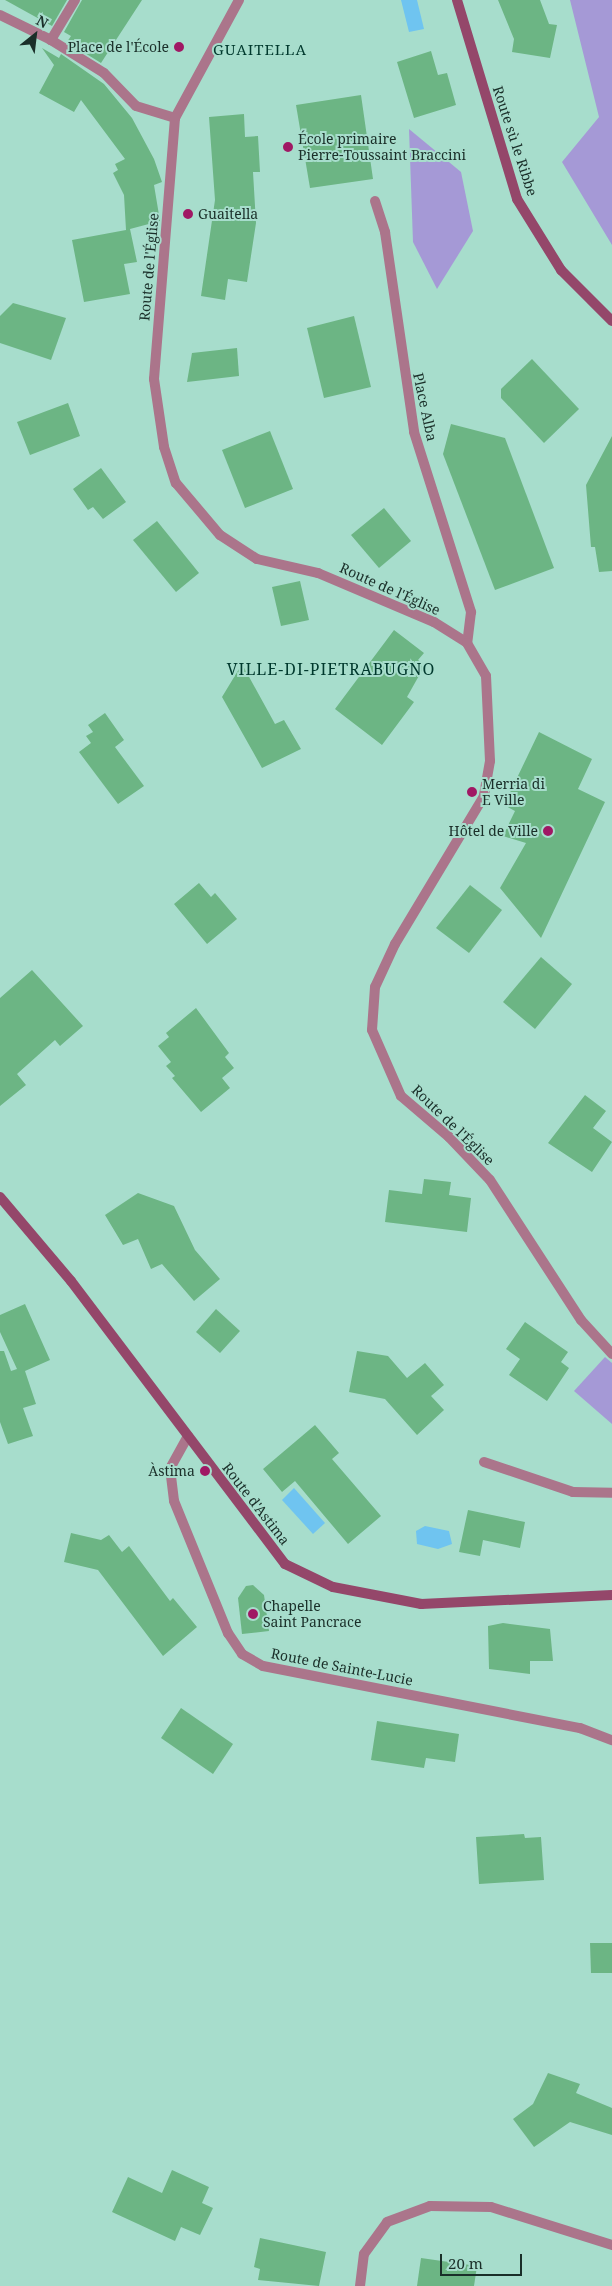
<!DOCTYPE html>
<meta charset="utf-8">
<style>
body{margin:0}
#map{position:relative;width:612px;height:2286px;overflow:hidden;background:#a7ddcc;font-family:"Noto Serif",serif}
div>[style]{position:absolute}
[style*='--x']{left:calc(var(--x)*1px);top:calc(var(--y)*1px);width:calc(var(--w)*1px);rotate:calc(var(--a)*1deg)}
.green>*{inset:0;background:#a599d6}
.water>*{inset:0;background:#6fc4f0}
.building>*{inset:0;background:#6cb584}
.pedestrian>*{height:10px;margin:-5px;padding:0 5px;transform-origin:5px;border-radius:5px;background:#ab758b}
.minor>*{height:10px;margin:-5px;padding:0 5px;transform-origin:5px;border-radius:5px;background:#ab758b}
.tertiary>*{height:10px;margin:-5px;padding:0 5px;transform-origin:5px;border-radius:5px;background:#ab758b}
.secondary>*{height:10px;margin:-5px;padding:0 5px;transform-origin:5px;border-radius:5px;background:#94476a}
.dots>*{width:14px;height:14px;translate:-50% -50%;box-sizing:border-box;border:2px solid #a7ddcc;border-radius:50%}
span{translate:-50% -50%;white-space:nowrap;text-align:center;line-height:1.15;-webkit-text-stroke:4px #a7ddcc;paint-order:stroke}
.poi-label{font-size:14px;color:#1a2f29}
.right{translate:-100% -50%;text-align:right}
.left{translate:0 -50%;text-align:left}
.street-label{font-size:14px;color:#1a2f29}
.neighbourhood-label{font-size:15px;color:#00392d;letter-spacing:1px}
.quarter-label{font-size:16px;color:#00392d;letter-spacing:1px}
.north{position:absolute;left:10px;top:10px;width:50px;height:50px;-webkit-text-stroke:4px #a7ddcc;paint-order:stroke;rotate:29deg;font-size:14px;font-weight:700;line-height:20px;text-align:center;color:#1a2f29}
.north::after{content:'';display:block;margin:auto;width:18px;height:22px;background:#1a2f29;clip-path:polygon(50% 0,100% 100%,50% 72%,0 100%)}
.scale{position:absolute;left:440px;top:2254px;width:82px;height:22px;box-sizing:border-box;border:2px solid #1a2f29;border-top:0;padding-left:6px;font-size:15px;line-height:18px;white-space:nowrap;color:#1a2f29;-webkit-text-stroke:4px #a7ddcc;paint-order:stroke}
</style>
<div id="map">
<div class="green">
<i style="clip-path:polygon(570px 0,612px 0,612px 245px,562px 162px,599px 117px)"></i>
<i style="clip-path:polygon(409px 129px,461px 172px,473px 231px,437px 289px,413px 242px)"></i>
<i style="clip-path:polygon(605px 1357px,612px 1363px,612px 1424px,574px 1391px)"></i>
</div>
<div class="water">
<i style="clip-path:polygon(401px 0,417px 0,424px 29px,409px 32px)"></i>
<i style="clip-path:polygon(294px 1488px,325px 1523px,313px 1534px,282px 1500px)"></i>
<i style="clip-path:polygon(425px 1526px,449px 1531px,452px 1544px,438px 1549px,417px 1544px,416px 1531px)"></i>
</div>
<div class="building">
<i style="clip-path:polygon(5px 0,67px 0,52px 26px)"></i>
<i style="clip-path:polygon(82px 0,142px 0,101px 63px,67px 42px,71px 36px,64px 32px)"></i>
<i style="clip-path:polygon(498px 0,540px 0,549px 24px,557px 25px,550px 58px,512px 52px,514px 39px)"></i>
<i style="clip-path:polygon(42px 48px,59px 58px,61px 54px,104px 84px,132px 118px,154px 159px,162px 182px,154px 185px,160px 221px,130px 229px,137px 262px,124px 264px,130px 294px,84px 302px,72px 240px,126px 230px,124px 195px,113px 173px,118px 170px,115px 164px,125px 159px,81px 100px,74px 112px,39px 93px,54px 65px)"></i>
<i style="clip-path:polygon(431px 51px,438px 75px,447px 73px,456px 105px,414px 118px,397px 62px)"></i>
<i style="clip-path:polygon(361px 95px,373px 179px,310px 188px,296px 105px)"></i>
<i style="clip-path:polygon(244px 114px,245px 137px,258px 136px,260px 172px,253px 172px,256px 223px,247px 282px,228px 279px,225px 300px,201px 296px,215px 200px,209px 117px)"></i>
<i style="clip-path:polygon(13px 303px,66px 318px,51px 360px,0 343px,0 316px)"></i>
<i style="clip-path:polygon(354px 316px,371px 387px,324px 398px,307px 328px)"></i>
<i style="clip-path:polygon(237px 348px,239px 376px,187px 382px,192px 353px)"></i>
<i style="clip-path:polygon(532px 359px,579px 409px,544px 443px,501px 398px,501px 389px)"></i>
<i style="clip-path:polygon(68px 403px,80px 436px,30px 455px,17px 422px)"></i>
<i style="clip-path:polygon(451px 424px,505px 438px,554px 568px,495px 590px,443px 454px)"></i>
<i style="clip-path:polygon(270px 431px,293px 489px,245px 508px,222px 450px)"></i>
<i style="clip-path:polygon(612px 436px,612px 571px,599px 572px,595px 547px,591px 547px,586px 485px)"></i>
<i style="clip-path:polygon(101px 468px,126px 502px,103px 519px,93px 507px,88px 510px,73px 489px)"></i>
<i style="clip-path:polygon(384px 508px,411px 541px,379px 568px,351px 535px)"></i>
<i style="clip-path:polygon(157px 521px,199px 573px,176px 592px,133px 540px)"></i>
<i style="clip-path:polygon(300px 581px,309px 620px,281px 626px,272px 587px)"></i>
<i style="clip-path:polygon(394px 630px,424px 653px,418px 660px,425px 665px,407px 697px,414px 702px,382px 745px,335px 709px)"></i>
<i style="clip-path:polygon(242px 664px,275px 724px,284px 720px,301px 749px,262px 768px,222px 697px)"></i>
<i style="clip-path:polygon(105px 713px,124px 740px,115px 747px,144px 786px,118px 804px,79px 752px,91px 743px,86px 736px,93px 732px,88px 725px)"></i>
<i style="clip-path:polygon(539px 732px,592px 759px,578px 789px,605px 802px,541px 938px,500px 888px,526px 843px,503px 836px,515px 811px,504px 805px)"></i>
<i style="clip-path:polygon(199px 883px,211px 897px,215px 893px,237px 919px,207px 944px,174px 904px)"></i>
<i style="clip-path:polygon(470px 885px,502px 910px,469px 953px,436px 928px)"></i>
<i style="clip-path:polygon(541px 957px,572px 984px,535px 1029px,503px 1002px)"></i>
<i style="clip-path:polygon(32px 970px,83px 1026px,60px 1046px,55px 1040px,17px 1074px,26px 1085px,0 1106px,0 998px)"></i>
<i style="clip-path:polygon(196px 1008px,229px 1053px,225px 1057px,234px 1068px,222px 1078px,230px 1088px,201px 1112px,172px 1078px,175px 1076px,166px 1066px,171px 1062px,158px 1046px,169px 1037px,166px 1033px)"></i>
<i style="clip-path:polygon(585px 1095px,606px 1111px,593px 1128px,612px 1142px,592px 1172px,548px 1143px)"></i>
<i style="clip-path:polygon(424px 1179px,451px 1182px,449px 1195px,471px 1198px,467px 1232px,385px 1222px,389px 1190px,422px 1194px)"></i>
<i style="clip-path:polygon(138px 1193px,174px 1206px,195px 1250px,220px 1279px,194px 1301px,162px 1264px,151px 1269px,138px 1239px,123px 1245px,105px 1215px)"></i>
<i style="clip-path:polygon(25px 1304px,50px 1360px,25px 1371px,36px 1404px,23px 1408px,33px 1436px,8px 1444px,0 1422px,0 1351px,4px 1351px,11px 1371px,17px 1369px,0 1332px,0 1315px)"></i>
<i style="clip-path:polygon(216px 1309px,240px 1331px,220px 1353px,196px 1332px)"></i>
<i style="clip-path:polygon(525px 1322px,568px 1352px,561px 1362px,569px 1368px,547px 1401px,509px 1375px,520px 1359px,506px 1349px)"></i>
<i style="clip-path:polygon(357px 1351px,388px 1356px,407px 1378px,425px 1363px,444px 1385px,431px 1396px,444px 1410px,417px 1435px,385px 1399px,349px 1392px)"></i>
<i style="clip-path:polygon(315px 1425px,339px 1453px,332px 1459px,381px 1516px,348px 1544px,295px 1481px,282px 1492px,263px 1469px)"></i>
<i style="clip-path:polygon(468px 1510px,525px 1522px,520px 1548px,483px 1540px,480px 1556px,459px 1552px)"></i>
<i style="clip-path:polygon(71px 1533px,101px 1540px,109px 1535px,122px 1552px,129px 1546px,170px 1601px,173px 1598px,197px 1627px,163px 1656px,98px 1570px,64px 1562px)"></i>
<i style="clip-path:polygon(253px 1585px,264px 1595px,269px 1631px,242px 1634px,238px 1598px,246px 1586px)"></i>
<i style="clip-path:polygon(503px 1623px,550px 1629px,553px 1661px,530px 1661px,530px 1674px,489px 1669px,488px 1626px)"></i>
<i style="clip-path:polygon(181px 1708px,233px 1744px,213px 1774px,161px 1738px)"></i>
<i style="clip-path:polygon(377px 1721px,459px 1734px,455px 1762px,426px 1758px,424px 1768px,371px 1760px)"></i>
<i style="clip-path:polygon(524px 1834px,525px 1838px,541px 1837px,544px 1880px,479px 1884px,476px 1837px)"></i>
<i style="clip-path:polygon(590px 1943px,612px 1943px,612px 1973px,591px 1973px)"></i>
<i style="clip-path:polygon(548px 2073px,580px 2084px,576px 2093px,612px 2108px,612px 2135px,570px 2122px,534px 2147px,513px 2119px,533px 2104px)"></i>
<i style="clip-path:polygon(172px 2170px,209px 2187px,202px 2203px,213px 2208px,200px 2235px,181px 2227px,175px 2241px,112px 2212px,128px 2177px,162px 2193px)"></i>
<i style="clip-path:polygon(260px 2238px,326px 2252px,319px 2286px,258px 2280px,260px 2269px,254px 2267px)"></i>
<i style="clip-path:polygon(421px 2258px,477px 2266px,474px 2286px,417px 2286px)"></i>
</div>
<div class="pedestrian">
<i style="--x:375;--y:201;--w:33;--a:72"></i>
<i style="--x:385;--y:232;--w:202;--a:81.7"></i>
<i style="--x:414;--y:432;--w:189;--a:72.4"></i>
<i style="--x:471;--y:612;--w:31;--a:97"></i>
</div>
<div class="minor">
<i style="--x:75;--y:0;--w:47;--a:121"></i>
<i style="--x:51;--y:40;--w:62;--a:31.9"></i>
<i style="--x:104;--y:73;--w:46;--a:45.9"></i>
<i style="--x:136;--y:106;--w:41;--a:17.1"></i>
<i style="--x:239;--y:0;--w:134;--a:118.5"></i>
<i style="--x:175;--y:118;--w:262;--a:94.6"></i>
<i style="--x:154;--y:379;--w:69;--a:81.6"></i>
<i style="--x:164;--y:447;--w:38;--a:72"></i>
<i style="--x:176;--y:483;--w:68;--a:49.8"></i>
<i style="--x:220;--y:535;--w:44;--a:33"></i>
<i style="--x:257;--y:559;--w:63;--a:12.9"></i>
<i style="--x:318;--y:573;--w:126;--a:22.9"></i>
<i style="--x:434;--y:622;--w:39;--a:32"></i>
<i style="--x:467;--y:643;--w:38;--a:60"></i>
<i style="--x:486;--y:676;--w:85;--a:87.3"></i>
<i style="--x:490;--y:761;--w:36;--a:100"></i>
<i style="--x:484;--y:796;--w:173;--a:121"></i>
<i style="--x:395;--y:944;--w:47;--a:114.9"></i>
<i style="--x:375;--y:987;--w:43;--a:94"></i>
<i style="--x:372;--y:1030;--w:72;--a:66.3"></i>
<i style="--x:401;--y:1096;--w:63;--a:40.5"></i>
<i style="--x:449;--y:1137;--w:59;--a:46.4"></i>
<i style="--x:490;--y:1180;--w:167;--a:57"></i>
<i style="--x:581;--y:1320;--w:46;--a:47.6"></i>
<i style="--x:0;--y:15;--w:57;--a:26.1"></i>
<i style="--x:484;--y:1462;--w:94;--a:18.6"></i>
<i style="--x:573;--y:1492;--w:39;--a:1"></i>
</div>
<div class="tertiary">
<i style="--x:188;--y:1436;--w:37;--a:119"></i>
<i style="--x:170;--y:1468;--w:33;--a:83"></i>
<i style="--x:174;--y:1501;--w:143;--a:67.8"></i>
<i style="--x:228;--y:1633;--w:25;--a:56"></i>
<i style="--x:242;--y:1654;--w:24;--a:30"></i>
<i style="--x:263;--y:1666;--w:323;--a:11.1"></i>
<i style="--x:580;--y:1728;--w:34;--a:21"></i>
<i style="--x:360;--y:2286;--w:32;--a:-83"></i>
<i style="--x:364;--y:2254;--w:39;--a:-54"></i>
<i style="--x:387;--y:2222;--w:46;--a:-20.4"></i>
<i style="--x:430;--y:2206;--w:61;--a:0.9"></i>
<i style="--x:491;--y:2207;--w:127;--a:17.4"></i>
</div>
<div class="secondary">
<i style="--x:457;--y:0;--w:208;--a:73.2"></i>
<i style="--x:517;--y:199;--w:84;--a:58.2"></i>
<i style="--x:561;--y:270;--w:72;--a:45"></i>
<i style="--x:0;--y:1197;--w:110;--a:49.8"></i>
<i style="--x:71;--y:1281;--w:355;--a:52.9"></i>
<i style="--x:285;--y:1564;--w:53;--a:25.6"></i>
<i style="--x:333;--y:1587;--w:90;--a:10.9"></i>
<i style="--x:421;--y:1604;--w:191;--a:-2.7"></i>
</div>
<div class="dots">
<i style="left:179px;top:47px;background:#a01864"></i>
<i style="left:288px;top:147px;background:#a01864"></i>
<i style="left:188px;top:214px;background:#a01864"></i>
<i style="left:472px;top:792px;background:#a01864"></i>
<i style="left:548px;top:831px;background:#a01864"></i>
<i style="left:205px;top:1471px;background:#a01864"></i>
<i style="left:253px;top:1614px;background:#a01864"></i>
</div>
<div class="poi-label">
<span class="right" style="left:169px;top:47px">Place de l'École</span>
<span class="left" style="left:298px;top:147px">École primaire<br>Pierre-Toussaint Braccini</span>
<span class="left" style="left:198px;top:214px">Guaitella</span>
<span class="left" style="left:482px;top:792px">Merria di<br>E Ville</span>
<span class="right" style="left:538px;top:831px">Hôtel de Ville</span>
<span class="right" style="left:195px;top:1471px">Àstima</span>
<span class="left" style="left:263px;top:1614px">Chapelle<br>Saint Pancrace</span>
</div>
<div class="street-label">
<span style="left:515px;top:141px;rotate:72deg">Route sù le Ribbe</span>
<span style="left:149px;top:267px;rotate:-85deg">Route de l'Église</span>
<span style="left:425px;top:407px;rotate:78deg">Place Alba</span>
<span style="left:390px;top:589px;rotate:24deg">Route de l'Église</span>
<span style="left:453px;top:1125px;rotate:44deg">Route de l'Église</span>
<span style="left:256px;top:1504px;rotate:52deg">Route d'Astima</span>
<span style="left:342px;top:1667px;rotate:11deg">Route de Sainte-Lucie</span>
</div>
<div class="neighbourhood-label">
<span style="left:260px;top:50px">GUAITELLA</span>
</div>
<div class="quarter-label">
<span style="left:331px;top:669px">VILLE-DI-PIETRABUGNO</span>
</div>
<div class="north">N</div>
<div class="scale">20 m</div>
</div>
